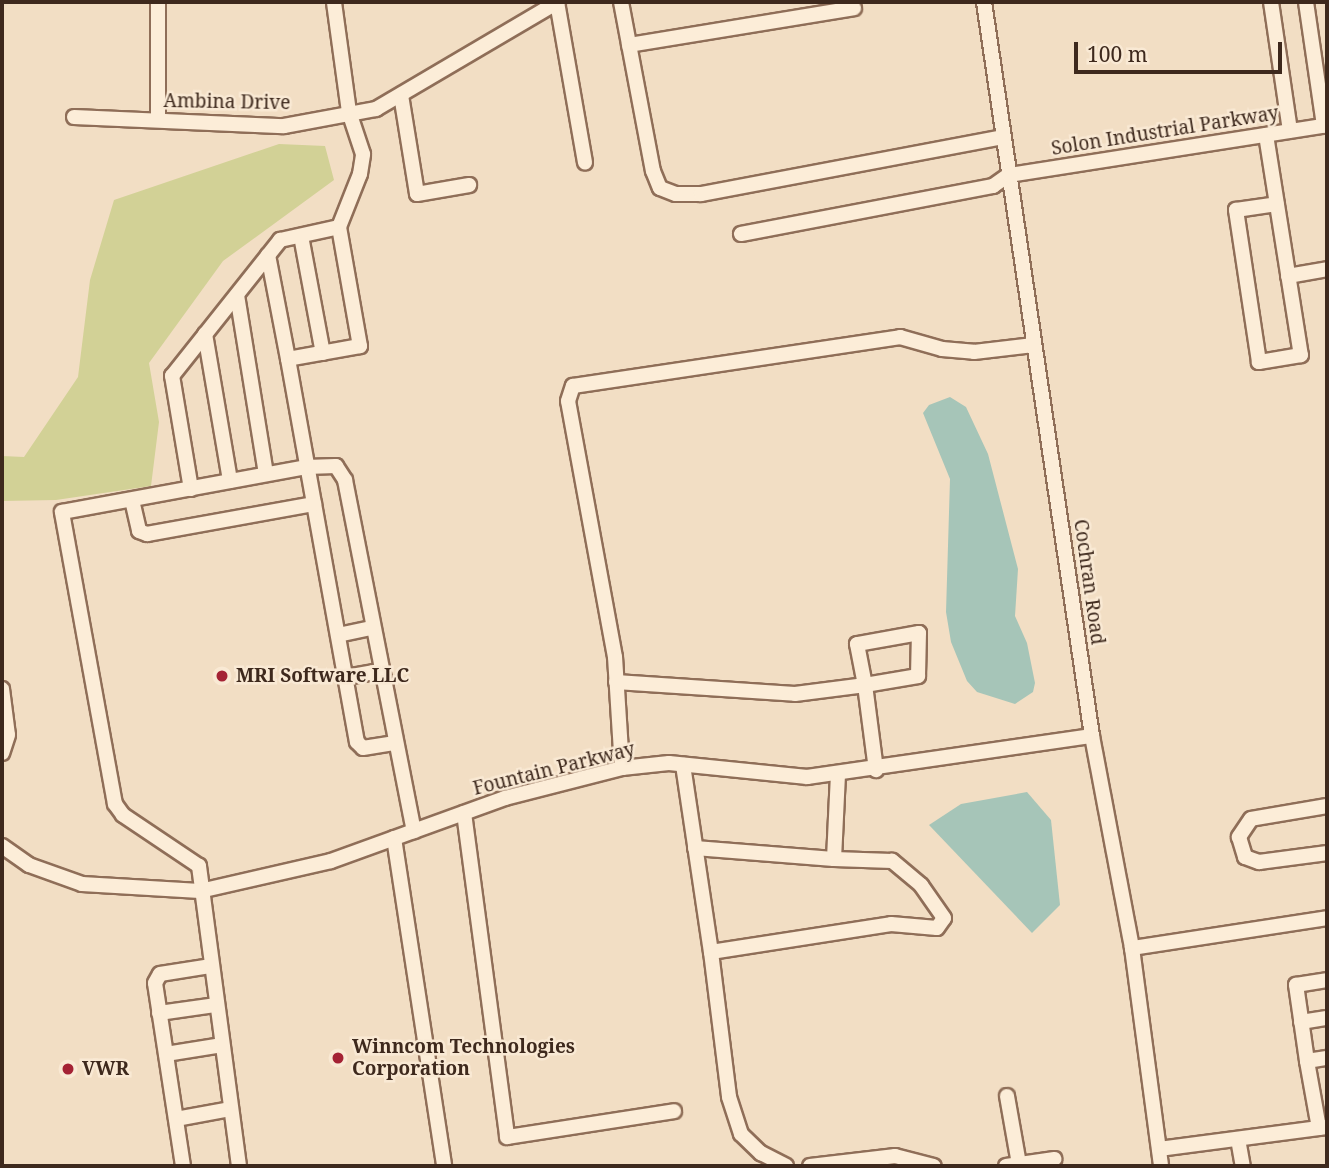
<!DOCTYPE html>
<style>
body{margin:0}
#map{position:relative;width:1329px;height:1168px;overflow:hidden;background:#f2dec4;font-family:"Noto Serif",serif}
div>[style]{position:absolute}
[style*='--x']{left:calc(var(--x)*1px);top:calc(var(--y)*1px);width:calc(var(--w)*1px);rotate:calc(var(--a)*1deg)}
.green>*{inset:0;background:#d2d196}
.water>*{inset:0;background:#a6c5b8}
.roads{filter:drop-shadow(2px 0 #8f6e58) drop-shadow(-2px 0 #8f6e58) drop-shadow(0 2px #8f6e58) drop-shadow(0 -2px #8f6e58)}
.minor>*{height:14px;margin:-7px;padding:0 7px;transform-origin:7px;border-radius:7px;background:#fcedd8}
.dots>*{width:19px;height:19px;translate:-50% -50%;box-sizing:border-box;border:4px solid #f9e9d4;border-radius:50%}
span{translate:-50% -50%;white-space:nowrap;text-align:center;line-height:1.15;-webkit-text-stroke:5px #f9e9d4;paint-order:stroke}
.street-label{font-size:19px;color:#3e291d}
.poi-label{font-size:19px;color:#3e291d;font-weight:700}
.left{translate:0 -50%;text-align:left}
.frame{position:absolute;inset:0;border:4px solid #3e291d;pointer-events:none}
.scale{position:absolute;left:1074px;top:42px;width:208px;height:32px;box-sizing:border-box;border:4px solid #3e291d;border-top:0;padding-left:9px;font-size:21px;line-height:24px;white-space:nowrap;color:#3e291d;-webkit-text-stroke:5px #f9e9d4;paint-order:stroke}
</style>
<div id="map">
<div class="green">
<i style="clip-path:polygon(279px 144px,325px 146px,334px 180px,223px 261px,149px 363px,159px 422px,151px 486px,56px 500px,2px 501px,2px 456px,24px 457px,78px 377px,90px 280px,114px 200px)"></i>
</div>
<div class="water">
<i style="clip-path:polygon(950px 397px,966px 407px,988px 454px,1018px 569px,1015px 616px,1027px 643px,1035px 683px,1033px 692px,1015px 704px,977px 692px,967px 681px,951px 642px,946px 612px,950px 479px,923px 413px,929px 405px)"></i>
<i style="clip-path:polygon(1027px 792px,1051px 820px,1060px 905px,1032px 933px,929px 825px,961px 804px)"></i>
</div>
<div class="roads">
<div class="minor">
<i style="--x:557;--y:2;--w:163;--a:80.1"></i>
<i style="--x:621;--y:2;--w:172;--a:79.3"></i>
<i style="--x:653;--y:171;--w:18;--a:68"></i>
<i style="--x:660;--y:188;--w:17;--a:21"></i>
<i style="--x:676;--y:194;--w:25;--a:0"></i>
<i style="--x:701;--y:194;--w:308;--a:-10.7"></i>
<i style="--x:984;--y:2;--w:742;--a:81.63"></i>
<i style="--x:1092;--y:736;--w:216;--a:79.3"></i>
<i style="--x:1132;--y:948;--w:220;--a:82.4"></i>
<i style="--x:1271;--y:2;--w:130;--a:81.6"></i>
<i style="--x:1306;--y:2;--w:125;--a:81.7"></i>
<i style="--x:629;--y:45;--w:228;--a:-9.3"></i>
<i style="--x:401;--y:95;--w:100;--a:80.8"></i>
<i style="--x:417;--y:194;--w:53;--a:-9.8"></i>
<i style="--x:74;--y:117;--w:210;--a:2.5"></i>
<i style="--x:284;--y:126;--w:94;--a:-10.5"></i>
<i style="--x:376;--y:109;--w:211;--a:-30.5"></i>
<i style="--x:158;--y:120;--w:118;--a:-90"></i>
<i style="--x:1266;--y:135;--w:223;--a:81"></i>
<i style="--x:1301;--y:355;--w:43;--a:170.5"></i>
<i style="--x:1259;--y:362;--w:154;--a:-98.6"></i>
<i style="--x:1236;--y:210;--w:41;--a:-8.3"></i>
<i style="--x:339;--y:227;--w:121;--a:80"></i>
<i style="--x:360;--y:346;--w:73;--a:169.8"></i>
<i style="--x:288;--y:359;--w:389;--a:79.8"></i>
<i style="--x:357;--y:742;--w:8;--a:45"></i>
<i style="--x:363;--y:748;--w:31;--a:-9"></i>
<i style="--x:741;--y:234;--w:257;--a:-10.8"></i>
<i style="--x:993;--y:186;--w:19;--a:-35"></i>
<i style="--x:1009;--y:175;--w:322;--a:-8.9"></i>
<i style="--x:301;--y:236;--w:119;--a:79.4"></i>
<i style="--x:268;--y:255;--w:106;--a:79.1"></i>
<i style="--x:1288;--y:276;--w:40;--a:-10"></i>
<i style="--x:237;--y:295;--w:181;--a:80.8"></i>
<i style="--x:205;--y:334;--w:149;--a:80.3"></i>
<i style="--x:191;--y:489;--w:115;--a:-99.5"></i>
<i style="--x:172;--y:376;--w:174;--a:-51.5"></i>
<i style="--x:280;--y:240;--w:60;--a:-12.4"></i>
<i style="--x:339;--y:227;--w:57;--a:-68.4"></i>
<i style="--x:360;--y:174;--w:20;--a:-81"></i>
<i style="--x:363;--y:154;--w:44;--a:-108.4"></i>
<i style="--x:349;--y:112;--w:111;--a:-97.8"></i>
<i style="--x:132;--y:500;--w:32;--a:77"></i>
<i style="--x:139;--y:531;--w:9;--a:21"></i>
<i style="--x:147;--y:534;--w:170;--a:-10.2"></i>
<i style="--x:338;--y:635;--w:35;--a:-12"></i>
<i style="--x:346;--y:677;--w:36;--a:-10"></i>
<i style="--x:616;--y:682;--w:179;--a:3.8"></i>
<i style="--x:795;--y:694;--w:71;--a:-7.3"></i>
<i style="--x:865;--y:685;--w:54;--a:-9.6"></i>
<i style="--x:918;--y:676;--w:43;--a:-88.7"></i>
<i style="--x:919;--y:633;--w:63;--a:169.9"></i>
<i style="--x:857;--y:644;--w:42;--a:79"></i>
<i style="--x:865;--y:685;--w:86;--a:82.6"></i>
<i style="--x:2;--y:689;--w:46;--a:82.6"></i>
<i style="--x:8;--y:735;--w:19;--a:108"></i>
<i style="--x:683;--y:765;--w:189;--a:81.5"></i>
<i style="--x:711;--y:952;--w:182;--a:-8.8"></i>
<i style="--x:891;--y:924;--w:46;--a:5"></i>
<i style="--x:937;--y:928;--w:12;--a:-55"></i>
<i style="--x:944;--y:918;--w:40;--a:-124.9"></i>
<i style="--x:921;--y:885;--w:38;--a:-140"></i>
<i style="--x:892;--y:861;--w:58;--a:-178"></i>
<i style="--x:834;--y:859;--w:85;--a:-87.3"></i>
<i style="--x:622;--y:768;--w:111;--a:-93.6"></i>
<i style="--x:615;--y:657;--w:260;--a:-100.4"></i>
<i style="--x:568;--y:401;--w:16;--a:-72"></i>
<i style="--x:573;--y:386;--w:331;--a:-8.5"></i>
<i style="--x:900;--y:337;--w:44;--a:15.9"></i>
<i style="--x:942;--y:349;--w:32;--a:5"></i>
<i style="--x:974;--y:352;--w:60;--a:-6.7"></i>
<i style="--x:1327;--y:806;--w:77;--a:170.3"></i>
<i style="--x:1251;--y:819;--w:22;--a:124"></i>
<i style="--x:1239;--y:837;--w:21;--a:73"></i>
<i style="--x:1245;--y:857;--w:15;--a:20"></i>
<i style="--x:1259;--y:862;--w:69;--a:-7.5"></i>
<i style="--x:464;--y:813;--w:327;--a:82.4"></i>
<i style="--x:507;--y:1137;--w:169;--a:-8.8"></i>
<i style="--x:394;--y:838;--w:332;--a:81.3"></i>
<i style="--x:2;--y:846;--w:33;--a:35"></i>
<i style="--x:29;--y:865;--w:56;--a:19.7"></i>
<i style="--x:82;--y:884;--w:118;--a:3.4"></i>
<i style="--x:200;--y:891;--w:134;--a:-12.9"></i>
<i style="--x:331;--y:861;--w:185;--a:-19.9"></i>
<i style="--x:505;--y:798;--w:121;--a:-14.4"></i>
<i style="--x:622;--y:768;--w:47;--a:-6.1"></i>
<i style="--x:669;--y:763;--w:139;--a:5.8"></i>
<i style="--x:807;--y:777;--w:288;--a:-8.2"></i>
<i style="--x:695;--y:848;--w:139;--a:4.5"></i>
<i style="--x:1132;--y:948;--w:197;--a:-8.7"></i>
<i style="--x:711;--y:952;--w:146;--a:82.9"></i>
<i style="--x:729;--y:1097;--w:39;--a:72"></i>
<i style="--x:741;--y:1134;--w:28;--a:44"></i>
<i style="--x:761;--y:1153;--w:28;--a:27"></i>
<i style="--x:159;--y:1013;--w:58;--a:-8"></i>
<i style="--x:1301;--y:1022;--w:26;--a:-9"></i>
<i style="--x:166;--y:1054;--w:57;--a:-9.1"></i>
<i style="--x:1307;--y:1061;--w:77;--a:-98.2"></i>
<i style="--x:1296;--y:985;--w:31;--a:-9"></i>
<i style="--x:1007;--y:1096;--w:69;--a:80"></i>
<i style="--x:176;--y:1119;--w:56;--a:-10.3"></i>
<i style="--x:1319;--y:1128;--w:68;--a:-100.2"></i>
<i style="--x:1307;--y:1061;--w:20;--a:-9"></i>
<i style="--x:1238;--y:1139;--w:27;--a:80"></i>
<i style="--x:1159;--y:1149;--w:169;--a:-7.5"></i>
<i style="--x:183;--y:1166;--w:185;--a:-98.7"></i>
<i style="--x:155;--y:983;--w:10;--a:-61"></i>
<i style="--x:160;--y:974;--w:52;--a:-8.9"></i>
<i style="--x:239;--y:1166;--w:303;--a:-97.6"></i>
<i style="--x:199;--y:866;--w:92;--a:-146.1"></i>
<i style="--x:123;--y:815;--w:14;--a:-126"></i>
<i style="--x:115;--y:804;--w:297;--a:-100.3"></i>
<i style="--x:62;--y:512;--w:248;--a:-10.4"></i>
<i style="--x:306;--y:467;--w:30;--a:-2"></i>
<i style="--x:336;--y:466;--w:17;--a:57"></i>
<i style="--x:345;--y:480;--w:358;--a:78.9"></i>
<i style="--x:810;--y:1166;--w:86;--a:-6.7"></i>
<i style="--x:895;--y:1156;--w:40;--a:14.4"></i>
<i style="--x:1006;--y:1166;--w:49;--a:-8.3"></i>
</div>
</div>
<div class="dots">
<i style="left:222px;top:676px;background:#a42234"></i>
<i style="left:338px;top:1058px;background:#a42234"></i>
<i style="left:68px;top:1069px;background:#a42234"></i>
</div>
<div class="street-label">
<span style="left:227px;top:102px;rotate:1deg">Ambina Drive</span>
<span style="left:1165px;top:131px;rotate:-9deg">Solon Industrial Parkway</span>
<span style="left:1089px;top:582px;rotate:82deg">Cochran Road</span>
<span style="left:554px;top:769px;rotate:-14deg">Fountain Parkway</span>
</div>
<div class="poi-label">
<span class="left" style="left:236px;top:676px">MRI Software LLC</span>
<span class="left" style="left:352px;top:1058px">Winncom Technologies<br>Corporation</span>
<span class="left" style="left:82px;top:1069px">VWR</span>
</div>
<div class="frame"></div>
<div class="scale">100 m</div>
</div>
